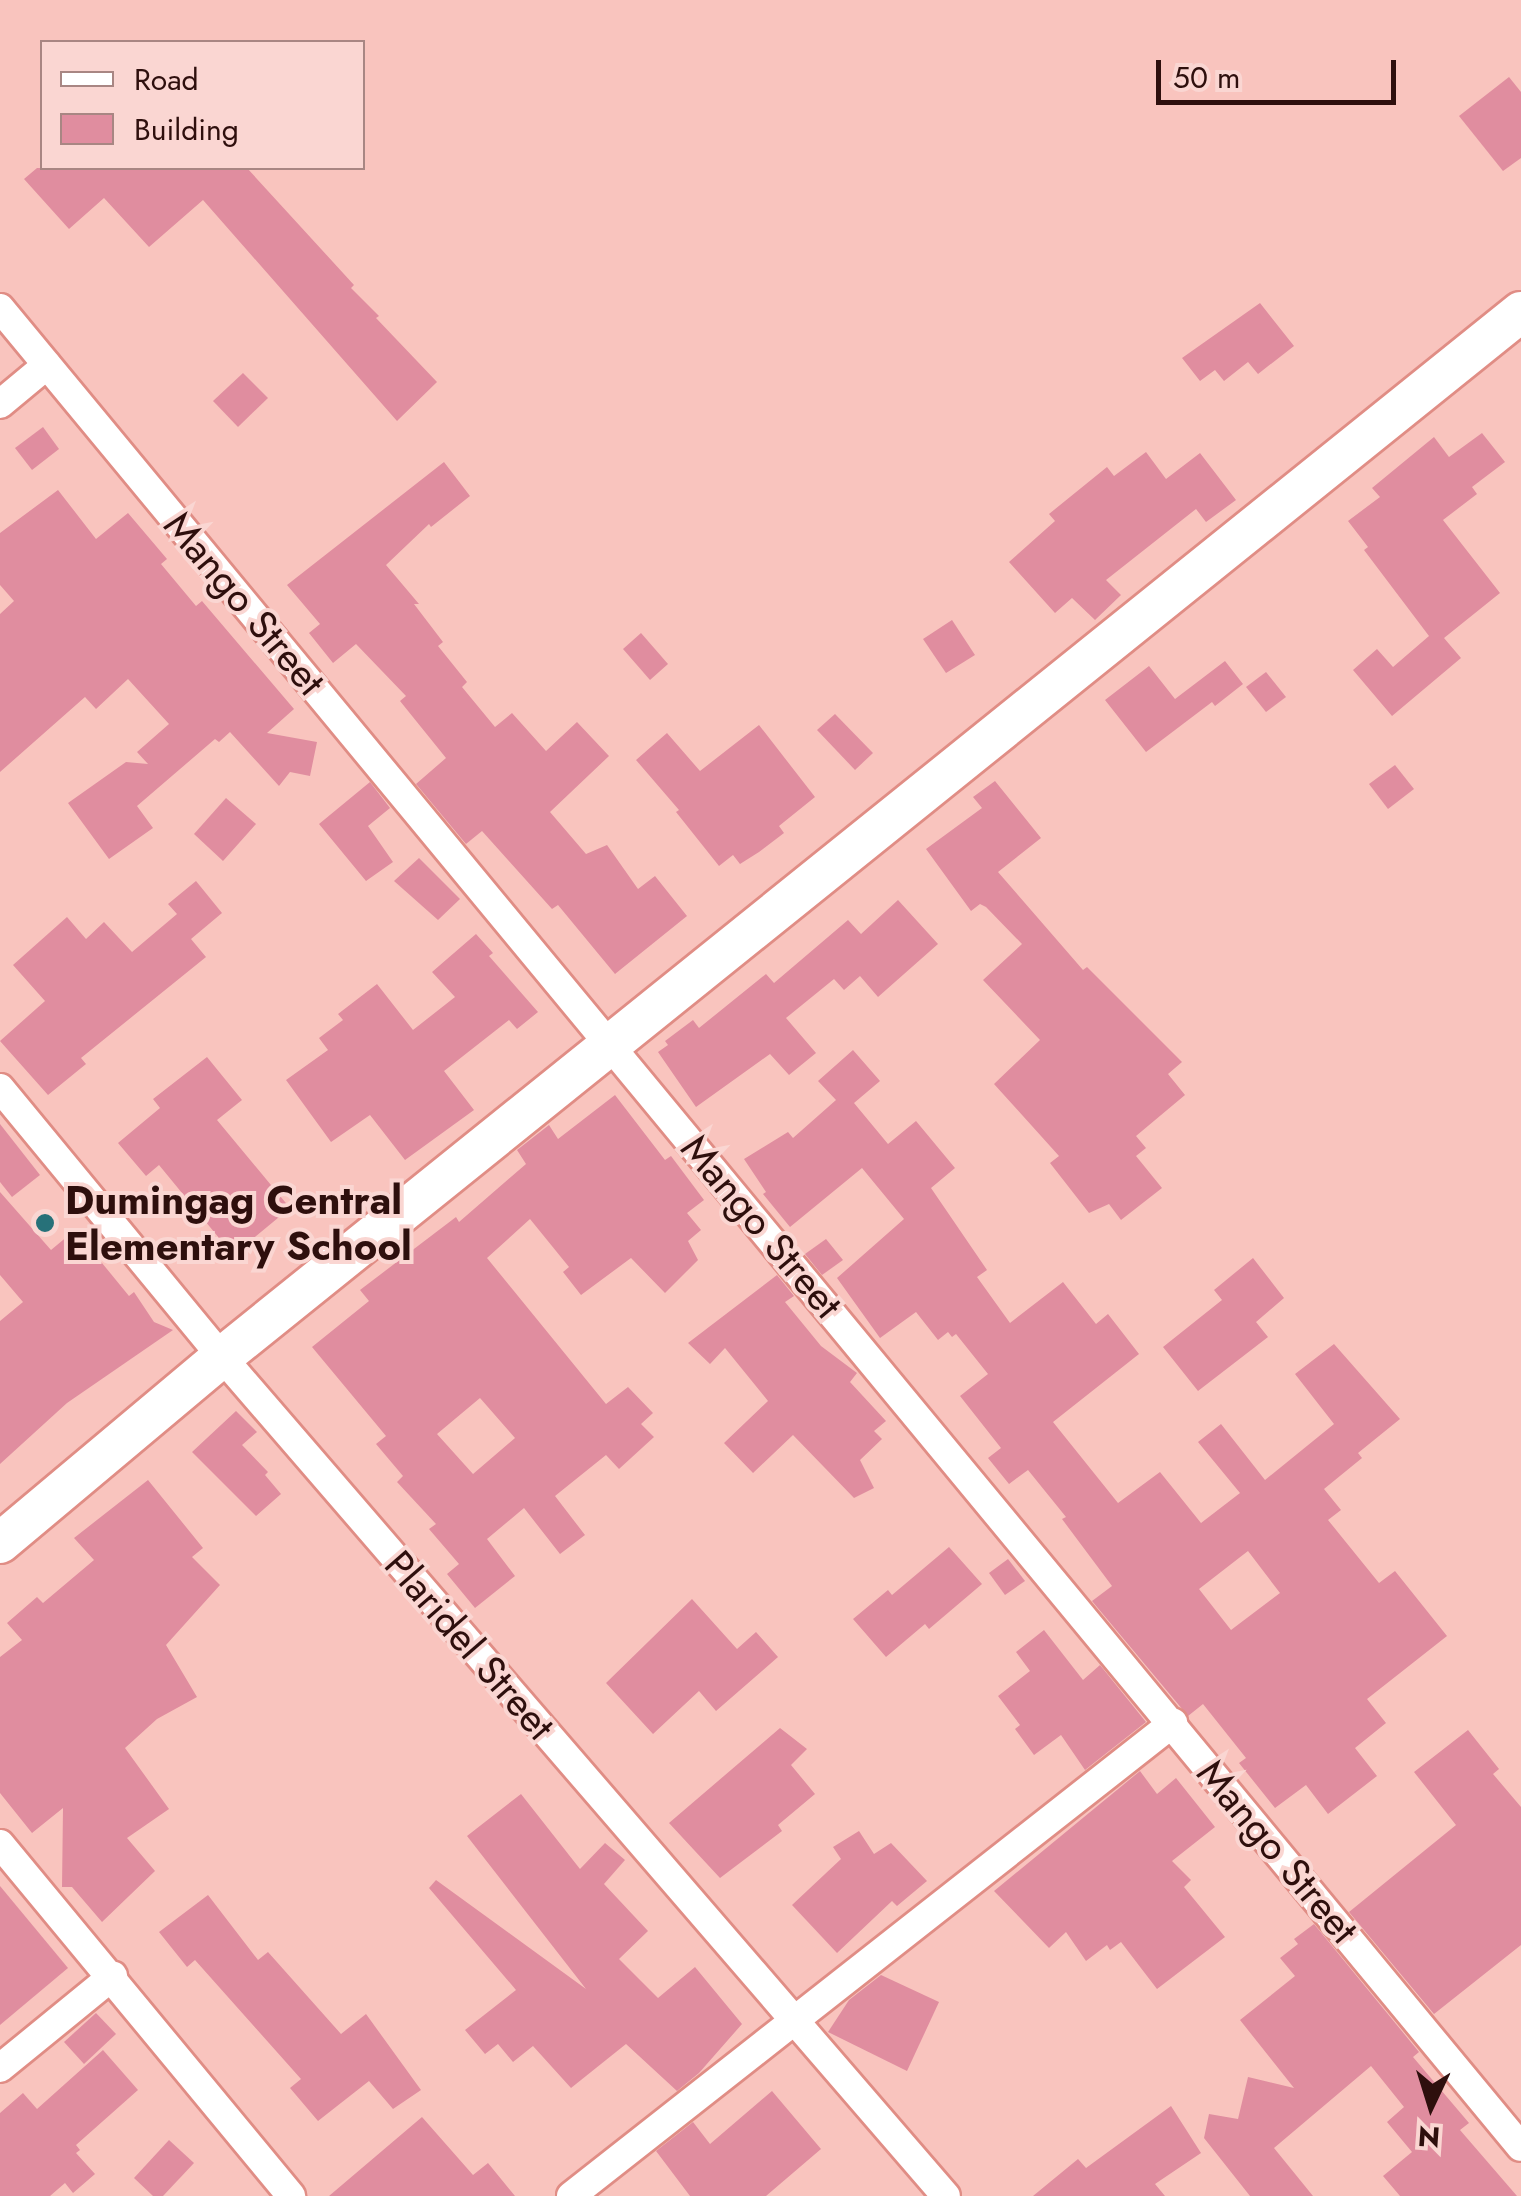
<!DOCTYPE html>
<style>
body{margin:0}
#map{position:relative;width:1521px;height:2196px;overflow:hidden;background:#f9c4be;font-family:Jost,sans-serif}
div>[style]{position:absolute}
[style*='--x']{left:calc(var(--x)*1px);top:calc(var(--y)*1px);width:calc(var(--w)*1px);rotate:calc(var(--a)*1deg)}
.building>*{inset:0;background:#e08d9f}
.roads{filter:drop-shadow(2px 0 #e08d85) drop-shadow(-2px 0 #e08d85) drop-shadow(0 2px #e08d85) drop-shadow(0 -2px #e08d85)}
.minor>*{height:28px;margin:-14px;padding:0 14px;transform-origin:14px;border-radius:14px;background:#fff}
.secondary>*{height:40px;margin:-20px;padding:0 20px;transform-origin:20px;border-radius:20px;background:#fff}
.dots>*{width:28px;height:28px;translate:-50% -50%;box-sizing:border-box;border:5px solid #fad6d2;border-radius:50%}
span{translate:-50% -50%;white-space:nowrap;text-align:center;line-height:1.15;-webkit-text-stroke:8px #fad6d2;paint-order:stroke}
.street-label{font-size:40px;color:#2e0f0d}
.poi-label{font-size:40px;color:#2e0f0d;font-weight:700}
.left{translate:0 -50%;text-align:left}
.legend{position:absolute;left:40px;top:40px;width:325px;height:130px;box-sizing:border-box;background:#fad6d2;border:2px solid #a88683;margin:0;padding:12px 18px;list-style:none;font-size:30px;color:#2e0f0d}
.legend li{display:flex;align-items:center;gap:20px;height:50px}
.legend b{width:50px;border:2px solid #a88683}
.north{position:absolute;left:1381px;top:2056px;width:100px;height:100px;-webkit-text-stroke:8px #fad6d2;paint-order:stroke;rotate:184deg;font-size:28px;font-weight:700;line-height:40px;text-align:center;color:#2e0f0d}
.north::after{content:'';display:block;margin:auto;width:35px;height:45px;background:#2e0f0d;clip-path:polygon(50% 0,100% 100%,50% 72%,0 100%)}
.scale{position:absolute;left:1156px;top:60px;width:240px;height:45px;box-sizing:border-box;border:5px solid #2e0f0d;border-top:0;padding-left:12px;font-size:30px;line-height:35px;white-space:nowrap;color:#2e0f0d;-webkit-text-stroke:8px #fad6d2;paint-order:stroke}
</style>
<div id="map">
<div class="building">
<i style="clip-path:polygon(1509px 77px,1521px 92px,1521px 158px,1503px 171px,1459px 116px)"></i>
<i style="clip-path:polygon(37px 168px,247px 168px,354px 285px,351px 288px,379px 316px,376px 318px,437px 382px,397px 421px,203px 200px,149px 247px,104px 198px,69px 229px,24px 179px)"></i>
<i style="clip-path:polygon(1260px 303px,1294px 346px,1258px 374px,1248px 362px,1224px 381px,1215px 370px,1200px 381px,1182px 358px)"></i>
<i style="clip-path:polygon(243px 373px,268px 398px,238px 427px,213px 401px)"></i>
<i style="clip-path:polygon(43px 427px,59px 449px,32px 470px,15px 448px)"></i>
<i style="clip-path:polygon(1482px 433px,1505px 462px,1472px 487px,1477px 494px,1443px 520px,1500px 593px,1444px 638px,1461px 658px,1392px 716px,1353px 670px,1377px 649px,1393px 667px,1429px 636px,1364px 550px,1368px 547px,1348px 521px,1380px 497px,1372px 488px,1434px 437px,1449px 457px)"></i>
<i style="clip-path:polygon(1146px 452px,1166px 479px,1200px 453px,1236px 500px,1206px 522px,1196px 509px,1106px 580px,1121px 595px,1095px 620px,1072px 598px,1055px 613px,1009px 562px,1055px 521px,1049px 514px,1107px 467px,1114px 476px)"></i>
<i style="clip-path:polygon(444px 462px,470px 496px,431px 527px,429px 524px,386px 565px,419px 604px,414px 604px,443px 642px,438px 646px,467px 682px,462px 687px,495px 727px,512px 713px,546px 751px,577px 722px,609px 756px,550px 812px,586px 854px,607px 845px,638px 889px,655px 876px,687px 916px,615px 974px,558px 905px,552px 909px,482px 831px,466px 844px,416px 784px,446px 758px,400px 701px,406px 696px,356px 644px,333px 663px,309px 633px,320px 624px,287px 585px)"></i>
<i style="clip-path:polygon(58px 490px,96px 539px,128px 513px,167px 559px,161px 564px,196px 606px,202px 601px,294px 709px,267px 733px,317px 742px,310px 776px,290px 772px,279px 786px,230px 732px,219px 742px,215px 739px,137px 806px,153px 828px,109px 859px,68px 803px,126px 762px,148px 764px,137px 752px,169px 724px,128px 679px,96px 709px,85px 697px,0 772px,0 614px,14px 601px,0 585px,0 533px)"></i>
<i style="clip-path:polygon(952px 620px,975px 655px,946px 673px,923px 639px)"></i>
<i style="clip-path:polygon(641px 633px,668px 664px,650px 680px,623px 649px)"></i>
<i style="clip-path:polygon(1225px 661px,1243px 684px,1215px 706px,1212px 702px,1146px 752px,1105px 700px,1149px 666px,1175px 699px)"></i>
<i style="clip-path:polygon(1266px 672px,1286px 697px,1266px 712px,1246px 687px)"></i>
<i style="clip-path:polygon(835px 714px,873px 753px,855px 770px,817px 730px)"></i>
<i style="clip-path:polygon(759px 725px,815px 797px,779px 826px,784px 833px,759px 852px,740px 864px,733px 855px,719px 866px,676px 812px,679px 810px,636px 760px,667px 733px,700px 771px)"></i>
<i style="clip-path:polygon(1395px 765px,1414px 789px,1388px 809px,1369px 784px)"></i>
<i style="clip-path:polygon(995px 781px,1041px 838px,998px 872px,1083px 970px,1087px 967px,1182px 1062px,1168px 1074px,1185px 1095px,1136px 1136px,1146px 1148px,1136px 1156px,1162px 1188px,1121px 1220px,1109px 1204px,1089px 1213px,1050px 1163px,1059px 1156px,994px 1084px,1040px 1040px,983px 980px,1022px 944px,986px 907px,980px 904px,971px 911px,926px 849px,982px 808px,973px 797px)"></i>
<i style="clip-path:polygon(370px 782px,390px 808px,368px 826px,393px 862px,366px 881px,319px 824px)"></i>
<i style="clip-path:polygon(226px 798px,256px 824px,223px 861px,194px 834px)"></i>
<i style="clip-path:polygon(419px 858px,460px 899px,438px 920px,394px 881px)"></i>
<i style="clip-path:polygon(196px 881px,222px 913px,191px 939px,206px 957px,81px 1058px,86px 1064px,48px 1095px,0 1041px,45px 1001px,13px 965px,67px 917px,86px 939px,104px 922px,132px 952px,177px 914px,168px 904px)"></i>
<i style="clip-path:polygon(898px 900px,938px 944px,878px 997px,860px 976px,844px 990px,834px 979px,786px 1018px,816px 1053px,789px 1075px,770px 1054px,696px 1107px,658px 1052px,668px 1045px,665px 1041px,693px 1020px,699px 1028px,766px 974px,774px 983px,848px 920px,861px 934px)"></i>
<i style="clip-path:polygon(476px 934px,493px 953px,489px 956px,538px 1012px,517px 1029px,509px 1020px,444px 1071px,474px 1110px,405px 1160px,370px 1115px,331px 1142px,286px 1080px,328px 1050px,319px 1038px,343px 1020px,338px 1014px,377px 984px,413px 1030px,455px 997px,432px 972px)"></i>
<i style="clip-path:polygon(evenodd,853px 1050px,880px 1081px,854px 1103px,888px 1144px,916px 1121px,955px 1168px,931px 1188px,987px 1270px,977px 1277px,1010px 1323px,1063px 1282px,1096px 1324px,1108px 1314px,1139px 1354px,1053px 1422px,1118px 1503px,1160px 1472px,1201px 1523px,1240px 1493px,1198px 1442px,1221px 1424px,1265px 1480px,1334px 1424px,1295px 1374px,1334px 1344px,1400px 1419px,1358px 1453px,1362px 1458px,1324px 1489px,1341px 1510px,1328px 1520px,1379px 1583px,1395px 1571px,1447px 1636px,1367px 1699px,1386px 1723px,1355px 1748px,1377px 1776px,1328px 1814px,1306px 1785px,1275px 1808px,1239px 1763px,1246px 1758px,1203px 1704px,1188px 1716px,1092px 1601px,1112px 1586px,1062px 1519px,1066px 1517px,1028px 1470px,1009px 1484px,988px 1458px,1001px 1448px,960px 1396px,988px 1374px,956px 1334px,952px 1337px,948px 1332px,938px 1340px,916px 1312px,880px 1338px,837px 1278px,904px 1219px,862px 1168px,790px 1227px,763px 1194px,766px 1192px,744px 1159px,788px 1132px,793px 1138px,836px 1100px,818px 1081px,853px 1050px,1248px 1551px,1280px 1593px,1231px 1630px,1199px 1589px,1248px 1551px)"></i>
<i style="clip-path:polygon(207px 1057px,242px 1100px,217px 1120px,290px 1208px,233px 1255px,159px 1165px,146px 1176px,118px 1143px,160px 1108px,153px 1099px)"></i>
<i style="clip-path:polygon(evenodd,615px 1095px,665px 1160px,671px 1156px,704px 1200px,687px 1213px,701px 1230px,688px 1241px,698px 1260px,665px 1293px,631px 1258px,581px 1295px,563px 1272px,569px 1267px,530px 1219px,487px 1258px,606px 1404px,628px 1387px,653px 1413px,641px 1424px,654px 1437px,619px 1469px,606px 1455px,555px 1496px,585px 1535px,560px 1554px,524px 1508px,487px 1539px,515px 1576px,475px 1608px,447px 1574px,459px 1564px,429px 1529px,436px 1524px,397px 1482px,403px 1476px,376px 1444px,386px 1436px,312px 1347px,369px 1301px,360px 1290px,456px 1217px,459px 1222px,526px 1164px,517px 1150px,549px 1125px,558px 1139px,615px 1095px,480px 1398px,515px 1438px,473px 1474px,437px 1434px,480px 1398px)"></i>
<i style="clip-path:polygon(0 1124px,40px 1175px,12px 1197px,0 1182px)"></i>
<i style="clip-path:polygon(0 1192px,51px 1250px,75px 1230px,129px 1296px,134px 1292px,154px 1322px,173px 1330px,67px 1403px,0 1464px,0 1321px,23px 1302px,0 1275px)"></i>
<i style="clip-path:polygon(826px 1239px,843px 1260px,822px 1275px,805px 1254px)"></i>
<i style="clip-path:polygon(1253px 1258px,1284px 1298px,1256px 1322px,1268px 1337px,1198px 1391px,1163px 1347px,1222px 1300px,1214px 1290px)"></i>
<i style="clip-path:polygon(777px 1275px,794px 1296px,785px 1302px,821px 1346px,857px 1373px,850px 1382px,886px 1421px,874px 1431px,882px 1439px,860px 1460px,874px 1488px,854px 1498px,793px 1435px,753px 1473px,724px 1443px,768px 1401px,725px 1348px,710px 1364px,688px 1343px)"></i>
<i style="clip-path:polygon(236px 1411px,257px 1432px,242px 1445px,268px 1472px,265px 1475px,281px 1494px,256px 1516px,192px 1452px)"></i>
<i style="clip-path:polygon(148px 1480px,203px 1548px,192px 1557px,220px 1585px,166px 1645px,197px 1697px,157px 1719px,125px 1748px,169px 1809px,127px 1838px,155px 1871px,102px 1922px,72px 1887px,62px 1887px,63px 1808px,32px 1833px,0 1793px,0 1657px,22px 1640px,7px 1623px,37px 1597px,43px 1603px,94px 1560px,74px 1538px)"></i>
<i style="clip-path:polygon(949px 1547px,982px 1584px,929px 1629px,925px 1624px,886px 1657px,853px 1619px,888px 1590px,892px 1595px)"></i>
<i style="clip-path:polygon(1008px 1559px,1025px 1581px,1005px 1595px,989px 1573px)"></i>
<i style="clip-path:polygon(692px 1599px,737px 1649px,756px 1632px,778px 1657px,716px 1711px,699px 1691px,653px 1734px,606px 1683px)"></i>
<i style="clip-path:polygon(1044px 1630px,1083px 1680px,1100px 1665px,1146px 1722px,1085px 1770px,1061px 1735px,1034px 1755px,1015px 1729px,1020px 1725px,998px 1696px,1030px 1671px,1016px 1652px)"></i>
<i style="clip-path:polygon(780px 1728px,807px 1749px,791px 1765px,815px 1794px,778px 1825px,782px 1831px,720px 1878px,669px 1823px)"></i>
<i style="clip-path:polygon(1468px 1730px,1499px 1769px,1493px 1774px,1521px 1807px,1521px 1945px,1434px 2014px,1349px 1912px,1456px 1825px,1414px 1772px)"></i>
<i style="clip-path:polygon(1140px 1771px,1157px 1794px,1176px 1778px,1215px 1827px,1172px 1861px,1191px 1880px,1184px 1887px,1225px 1937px,1157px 1989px,1121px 1942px,1110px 1950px,1107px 1945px,1086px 1961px,1066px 1932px,1049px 1948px,994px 1891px)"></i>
<i style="clip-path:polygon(521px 1794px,580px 1869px,605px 1843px,625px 1860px,604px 1884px,648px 1931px,619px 1959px,658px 1998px,695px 1967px,742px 2024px,699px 2073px,677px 2091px,626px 2044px,571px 2088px,533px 2046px,513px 2062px,498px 2044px,485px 2054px,465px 2030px,516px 1990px,429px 1888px,436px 1880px,586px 1989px,467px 1836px)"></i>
<i style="clip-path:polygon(859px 1831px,874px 1854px,891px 1843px,927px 1881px,897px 1906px,892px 1901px,837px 1953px,792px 1905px,841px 1859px,833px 1847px)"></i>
<i style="clip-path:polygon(0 1886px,68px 1968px,0 2025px)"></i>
<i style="clip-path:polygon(208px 1895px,258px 1960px,268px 1952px,341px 2034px,366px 2014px,421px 2090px,393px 2109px,369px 2081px,318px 2121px,290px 2088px,301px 2079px,195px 1960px,187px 1967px,159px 1932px)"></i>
<i style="clip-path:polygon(1314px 1924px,1419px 2052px,1413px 2057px,1469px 2123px,1460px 2130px,1517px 2196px,1400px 2196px,1383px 2176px,1412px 2152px,1387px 2122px,1404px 2107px,1371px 2066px,1274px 2148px,1313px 2196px,1250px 2196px,1204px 2138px,1209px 2114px,1238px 2119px,1248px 2077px,1294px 2088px,1240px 2020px,1295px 1976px,1280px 1958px,1298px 1944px,1294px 1939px)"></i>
<i style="clip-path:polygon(881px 1975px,939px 2002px,907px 2071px,828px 2032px,849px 2000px)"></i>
<i style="clip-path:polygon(96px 2013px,116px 2034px,84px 2064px,64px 2042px)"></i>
<i style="clip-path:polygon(103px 2050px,138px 2090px,76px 2145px,80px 2150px,76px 2153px,95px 2174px,73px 2193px,65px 2183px,50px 2196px,0 2196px,0 2113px,23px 2093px,37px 2109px)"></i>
<i style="clip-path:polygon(772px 2091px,821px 2149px,766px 2196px,690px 2196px,656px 2151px,693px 2122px,710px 2144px)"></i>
<i style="clip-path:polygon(1171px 2106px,1201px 2153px,1155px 2184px,1165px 2196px,1033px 2196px,1078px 2159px,1086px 2168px)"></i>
<i style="clip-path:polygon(422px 2117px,473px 2175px,488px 2163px,515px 2196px,329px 2196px)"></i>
<i style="clip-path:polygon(169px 2140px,194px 2163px,163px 2196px,153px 2196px,134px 2178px)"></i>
</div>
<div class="roads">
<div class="minor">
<i style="--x:0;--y:308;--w:2386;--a:50.41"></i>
<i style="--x:0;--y:404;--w:61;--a:-39.7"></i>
<i style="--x:0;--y:1088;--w:349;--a:50.5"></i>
<i style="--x:222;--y:1357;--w:1108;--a:49.21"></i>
<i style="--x:0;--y:1844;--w:457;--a:50.4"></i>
<i style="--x:0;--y:2068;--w:146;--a:-39.2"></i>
<i style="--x:571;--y:2196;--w:766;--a:-38.16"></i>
</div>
<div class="secondary">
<i style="--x:0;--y:1543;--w:290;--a:-40"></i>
<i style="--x:222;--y:1357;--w:1667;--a:-38.82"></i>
</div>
</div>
<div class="dots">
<i style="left:45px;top:1223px;background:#277179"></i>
</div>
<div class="street-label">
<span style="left:245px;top:603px;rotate:50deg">Mango Street</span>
<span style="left:762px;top:1226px;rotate:50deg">Mango Street</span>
<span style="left:470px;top:1645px;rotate:49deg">Plaridel Street</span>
<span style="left:1278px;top:1851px;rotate:50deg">Mango Street</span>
</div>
<div class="poi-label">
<span class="left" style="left:65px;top:1223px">Dumingag Central<br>Elementary School</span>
</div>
<ul class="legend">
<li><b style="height:12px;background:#fff"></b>Road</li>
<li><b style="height:28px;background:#e08d9f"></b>Building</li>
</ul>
<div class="north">N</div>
<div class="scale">50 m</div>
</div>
